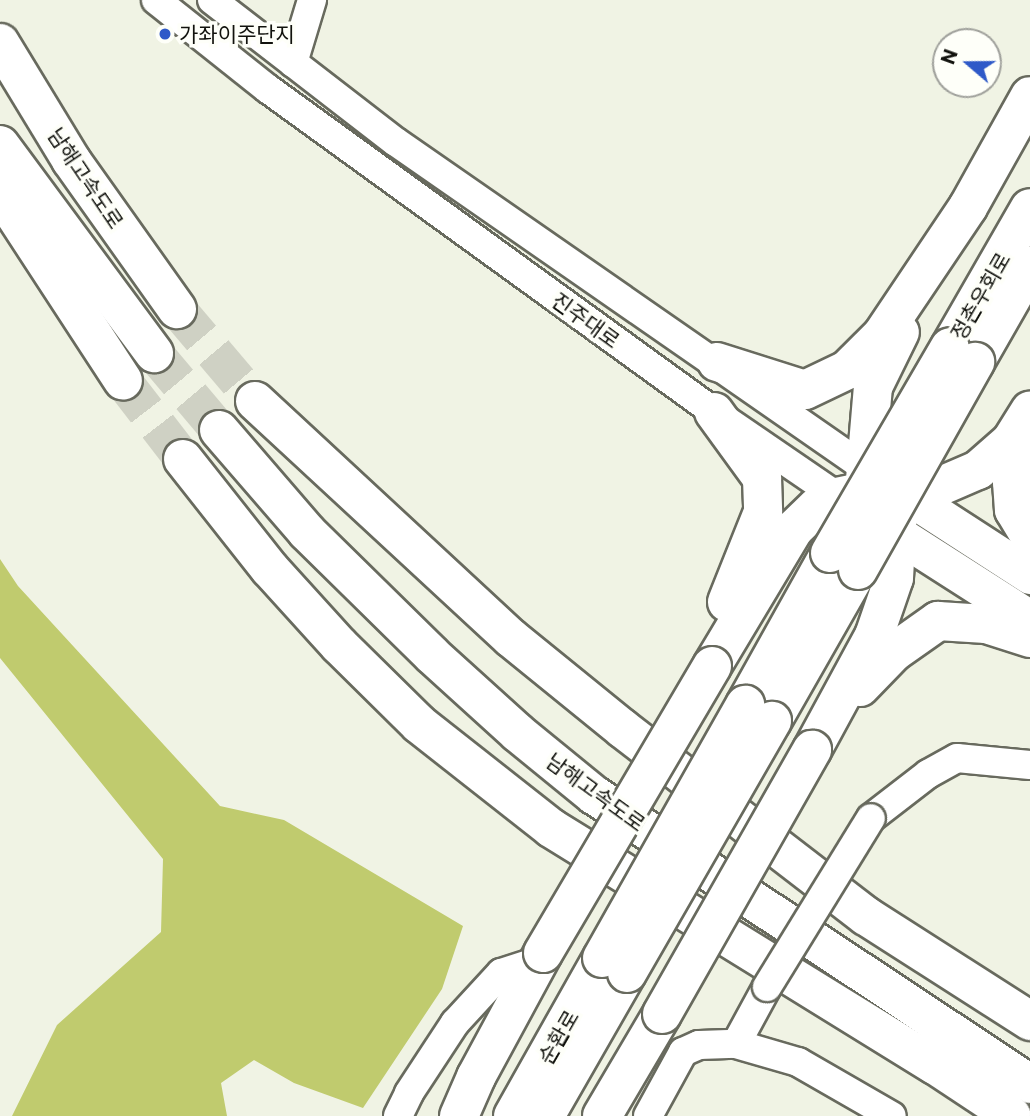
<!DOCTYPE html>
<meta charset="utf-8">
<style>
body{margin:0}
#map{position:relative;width:1030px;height:1116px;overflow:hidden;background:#f0f3e4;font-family:Commissioner,"Noto Sans KR",sans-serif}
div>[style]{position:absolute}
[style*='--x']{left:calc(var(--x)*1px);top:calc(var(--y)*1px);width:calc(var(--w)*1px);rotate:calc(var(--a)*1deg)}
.forest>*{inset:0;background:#c0cb6e}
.highway-tunnel>*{height:38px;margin-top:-19px;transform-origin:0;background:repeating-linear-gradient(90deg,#cfd1c4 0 38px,transparent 0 57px)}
.roads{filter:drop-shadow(2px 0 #686a5e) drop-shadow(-2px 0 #686a5e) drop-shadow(0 2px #686a5e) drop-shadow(0 -2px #686a5e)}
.minor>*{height:28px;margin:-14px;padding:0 14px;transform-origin:14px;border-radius:14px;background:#fff}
.major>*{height:37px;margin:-18.5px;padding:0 18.5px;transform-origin:18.5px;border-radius:18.5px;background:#fff}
.highway>*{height:38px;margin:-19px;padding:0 19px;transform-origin:19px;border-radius:19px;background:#fff}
.bridges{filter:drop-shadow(2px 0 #686a5e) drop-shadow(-2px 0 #686a5e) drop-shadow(0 2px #686a5e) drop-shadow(0 -2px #686a5e)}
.minor-bridge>*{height:28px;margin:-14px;padding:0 14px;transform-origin:14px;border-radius:14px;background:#fff}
.highway-bridge>*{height:38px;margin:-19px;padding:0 19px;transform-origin:19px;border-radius:19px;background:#fff}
.dots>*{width:19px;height:19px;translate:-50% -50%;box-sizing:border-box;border:4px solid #fefff9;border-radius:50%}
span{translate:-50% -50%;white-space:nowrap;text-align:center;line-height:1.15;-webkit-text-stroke:7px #fefff9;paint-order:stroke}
.poi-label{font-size:21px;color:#11120d}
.left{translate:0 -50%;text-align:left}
.street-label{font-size:21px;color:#11120d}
.north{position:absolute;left:932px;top:28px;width:70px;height:70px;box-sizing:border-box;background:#fefff9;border:2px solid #9fa09b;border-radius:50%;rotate:290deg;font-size:19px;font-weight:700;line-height:28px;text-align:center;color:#11120d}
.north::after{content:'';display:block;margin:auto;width:24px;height:32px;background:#2e59c8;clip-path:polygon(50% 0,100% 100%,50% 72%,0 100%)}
</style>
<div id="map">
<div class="forest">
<i style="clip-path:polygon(0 559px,18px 586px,220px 806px,284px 820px,463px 926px,442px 989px,363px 1108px,294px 1083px,254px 1060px,221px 1083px,227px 1116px,12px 1116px,57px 1025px,161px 932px,163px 859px,0 658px)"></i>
</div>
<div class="highway-tunnel">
<i style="--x:177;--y:309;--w:121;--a:49.7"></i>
<i style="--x:154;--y:353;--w:101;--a:49.8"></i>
<i style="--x:123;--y:381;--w:98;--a:52.4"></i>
</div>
<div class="roads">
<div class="minor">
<i style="--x:156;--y:0;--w:143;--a:38.5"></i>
<i style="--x:268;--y:89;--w:551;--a:35.91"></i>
<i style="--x:714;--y:412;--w:165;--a:34.4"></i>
<i style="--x:212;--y:0;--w:232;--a:37.7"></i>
<i style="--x:396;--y:142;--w:589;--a:34.77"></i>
<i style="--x:293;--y:63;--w:66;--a:-73.2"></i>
<i style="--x:871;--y:818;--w:72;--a:-37.7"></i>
<i style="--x:928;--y:774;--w:33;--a:-29"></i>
<i style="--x:957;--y:758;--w:73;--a:5.5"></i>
<i style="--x:736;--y:1044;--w:65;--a:16.2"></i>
<i style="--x:798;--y:1062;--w:108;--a:29.9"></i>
<i style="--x:398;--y:1116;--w:25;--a:-64"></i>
<i style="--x:409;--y:1093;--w:84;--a:-56.7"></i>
<i style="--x:455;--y:1023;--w:68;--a:-47.4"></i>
<i style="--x:501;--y:973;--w:39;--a:-18"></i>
<i style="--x:648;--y:1116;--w:73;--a:-61.3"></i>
<i style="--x:683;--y:1052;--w:17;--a:-24"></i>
<i style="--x:699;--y:1045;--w:37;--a:-2"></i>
<i style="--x:736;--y:1044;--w:65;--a:-61.5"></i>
</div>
<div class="major">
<i style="--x:891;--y:485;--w:166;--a:32.9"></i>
<i style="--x:872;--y:518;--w:188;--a:32.6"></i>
</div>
<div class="highway">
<i style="--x:0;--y:43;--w:137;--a:58.7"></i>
<i style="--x:71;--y:160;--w:183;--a:54.6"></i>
<i style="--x:0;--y:145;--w:259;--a:53.5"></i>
<i style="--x:0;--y:192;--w:225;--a:56.9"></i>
<i style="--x:950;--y:347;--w:160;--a:-60.1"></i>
<i style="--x:717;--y:362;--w:92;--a:17.7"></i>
<i style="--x:805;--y:390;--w:47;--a:-25.5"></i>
<i style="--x:847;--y:370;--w:49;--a:-45"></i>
<i style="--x:882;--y:335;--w:154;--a:-56.1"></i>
<i style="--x:968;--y:207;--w:127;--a:-60.8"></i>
<i style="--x:975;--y:362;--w:111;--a:-60.2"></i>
<i style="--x:255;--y:401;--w:349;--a:42.8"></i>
<i style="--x:511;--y:638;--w:144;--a:39.1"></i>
<i style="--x:623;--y:729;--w:307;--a:37.6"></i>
<i style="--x:866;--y:916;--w:195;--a:32.6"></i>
<i style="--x:714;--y:412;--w:82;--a:54"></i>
<i style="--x:762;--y:478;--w:34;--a:88"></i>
<i style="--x:763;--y:512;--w:97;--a:111.8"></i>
<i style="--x:219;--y:430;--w:135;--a:49.2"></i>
<i style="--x:307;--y:532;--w:175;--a:44.5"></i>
<i style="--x:432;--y:655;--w:116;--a:42.2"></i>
<i style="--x:518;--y:733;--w:98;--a:39.2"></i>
<i style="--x:594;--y:795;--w:523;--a:33.54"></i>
<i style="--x:1030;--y:430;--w:55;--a:109.1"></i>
<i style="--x:1012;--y:482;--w:28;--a:86"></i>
<i style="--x:1014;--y:510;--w:31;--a:59"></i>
<i style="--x:183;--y:459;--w:140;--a:51.7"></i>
<i style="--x:270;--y:569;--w:103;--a:47.8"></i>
<i style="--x:339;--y:645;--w:112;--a:44.6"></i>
<i style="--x:419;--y:724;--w:168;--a:38.2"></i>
<i style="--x:551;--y:828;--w:451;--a:31.7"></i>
<i style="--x:935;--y:1065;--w:92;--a:33.5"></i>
<i style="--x:863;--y:503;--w:116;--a:-85.1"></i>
<i style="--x:873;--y:387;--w:61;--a:-63.9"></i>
<i style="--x:878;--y:513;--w:109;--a:-23.3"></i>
<i style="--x:978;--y:470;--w:44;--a:-41.3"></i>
<i style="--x:1011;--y:441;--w:36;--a:-58"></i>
<i style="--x:712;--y:666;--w:160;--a:-59.1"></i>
<i style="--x:794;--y:529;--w:32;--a:-44"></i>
<i style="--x:817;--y:507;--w:21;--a:-28"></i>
<i style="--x:836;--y:497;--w:54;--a:-11.7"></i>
<i style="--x:860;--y:687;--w:49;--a:-45.8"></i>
<i style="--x:894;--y:652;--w:54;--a:-35.2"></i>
<i style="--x:938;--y:621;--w:48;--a:3.6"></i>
<i style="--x:986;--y:624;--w:46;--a:17.7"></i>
<i style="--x:745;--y:705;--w:174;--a:-60.8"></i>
<i style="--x:772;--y:721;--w:174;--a:-60.3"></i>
<i style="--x:812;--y:750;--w:130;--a:-61.5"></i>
<i style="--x:874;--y:636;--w:61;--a:-71"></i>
<i style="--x:894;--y:578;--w:87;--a:-86.7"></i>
<i style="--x:459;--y:1116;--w:43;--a:-66.4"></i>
<i style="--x:476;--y:1077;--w:141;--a:-61.6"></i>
<i style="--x:513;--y:1116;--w:181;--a:-60.6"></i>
<i style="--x:545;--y:1116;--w:165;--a:-60.2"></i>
<i style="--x:602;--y:1116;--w:118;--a:-59.5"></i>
</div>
</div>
<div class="bridges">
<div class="minor-bridge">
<i style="--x:767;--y:987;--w:198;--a:-58.4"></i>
</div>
<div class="highway-bridge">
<i style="--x:830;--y:553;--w:238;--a:-59.8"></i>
<i style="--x:858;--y:570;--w:239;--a:-60.6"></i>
<i style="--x:543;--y:953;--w:333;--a:-59.5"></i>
<i style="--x:602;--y:958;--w:291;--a:-60.5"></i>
<i style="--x:627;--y:973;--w:291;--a:-60.1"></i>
<i style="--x:662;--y:1014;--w:304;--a:-60.4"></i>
</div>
</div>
<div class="dots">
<i style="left:165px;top:34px;background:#2e59c8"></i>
</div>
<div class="poi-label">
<span class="left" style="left:179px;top:34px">가좌이주단지</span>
</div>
<div class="street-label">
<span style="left:86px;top:178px;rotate:56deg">남해고속도로</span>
<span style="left:980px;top:296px;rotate:-60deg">정촌우회로</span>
<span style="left:586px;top:320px;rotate:36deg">진주대로</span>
<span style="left:596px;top:792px;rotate:36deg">남해고속도로</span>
<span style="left:558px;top:1037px;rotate:-60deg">순환로</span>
</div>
<div class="north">N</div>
</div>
